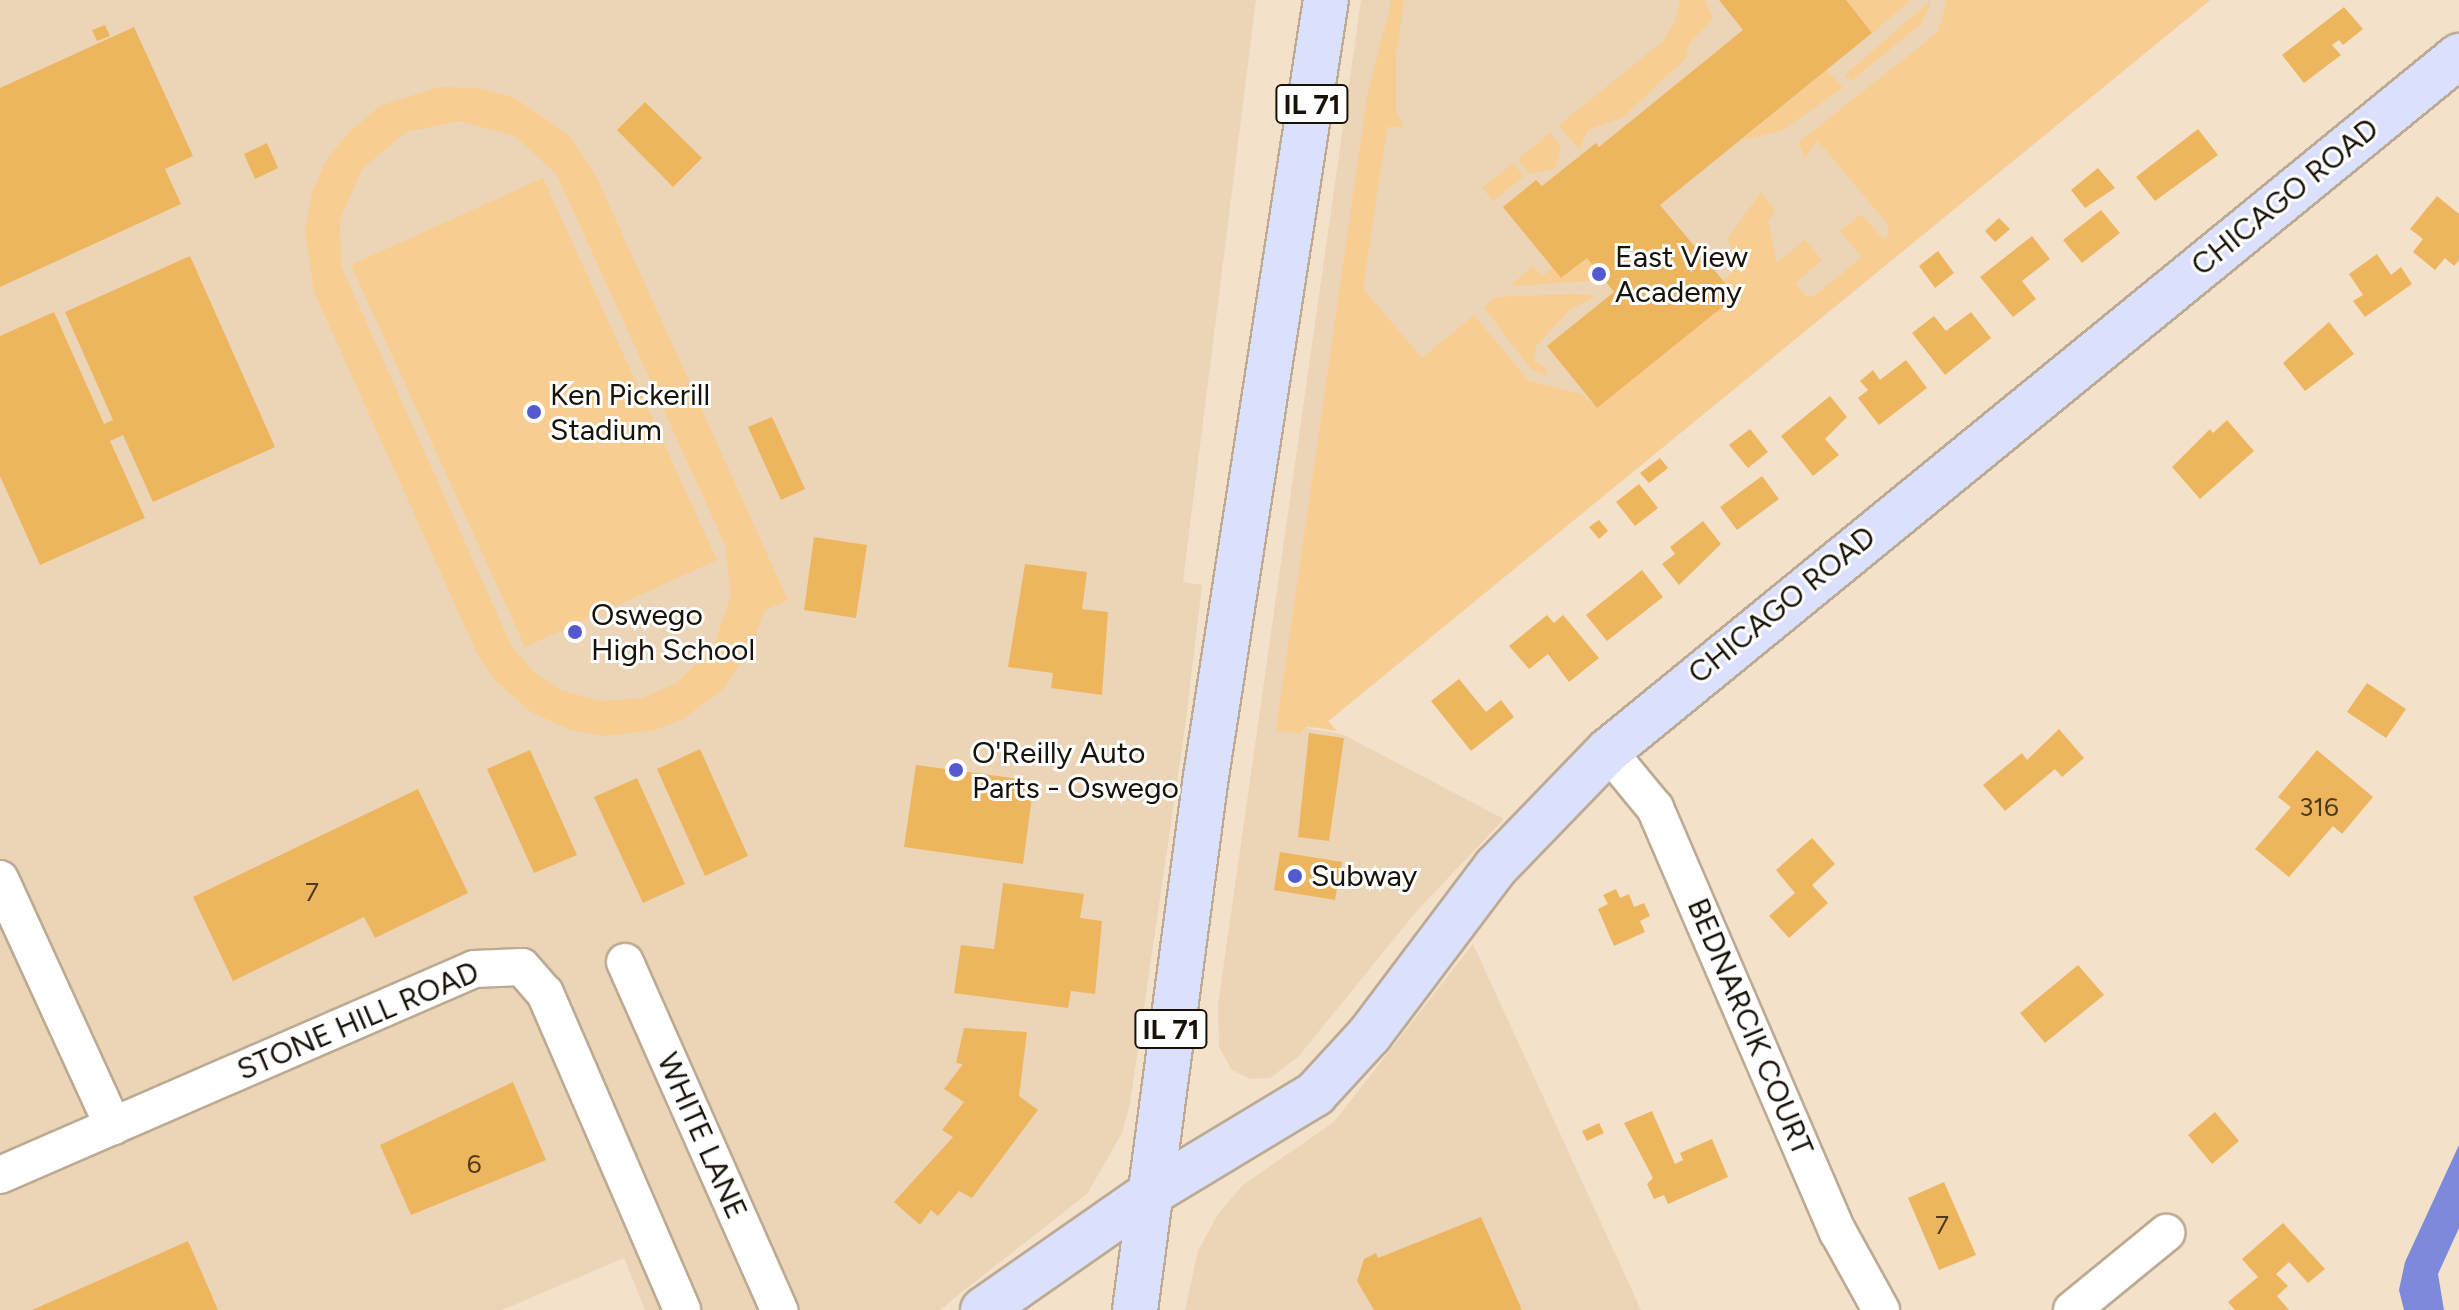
<!DOCTYPE html>
<style>
body{margin:0}
#map{position:relative;width:2459px;height:1310px;overflow:hidden;background:#f4e1c9;font-family:Figtree,sans-serif}
div>[style]{position:absolute}
[style*='--x']{left:calc(var(--x)*1px);top:calc(var(--y)*1px);width:calc(var(--w)*1px);rotate:calc(var(--a)*1deg)}
.built>*{inset:0;background:#ebd5b6}
.green>*{inset:0;background:#f8cd91}
.water>*{inset:0;background:#7d89db}
.building>*{inset:0;background:#eeb55f}
.roads{filter:drop-shadow(2px 0 #bcaa93) drop-shadow(-2px 0 #bcaa93) drop-shadow(0 2px #bcaa93) drop-shadow(0 -2px #bcaa93)}
.minor>*{height:36px;margin:-18px;padding:0 18px;transform-origin:18px;border-radius:18px;background:#fff}
.major>*{height:44px;margin:-22px;padding:0 22px;transform-origin:22px;border-radius:22px;background:#dbe0fd}
.dots>*{width:22px;height:22px;translate:-50% -50%;box-sizing:border-box;border:4px solid #fff;border-radius:50%}
span{translate:-50% -50%;white-space:nowrap;text-align:center;line-height:1.15;-webkit-text-stroke:6px #fff;paint-order:stroke}
.number-label{font-size:26px;color:#4e3b1e}
.number-label span{-webkit-text-stroke-width:0}
.shield-label span{padding:2px 6px;background:#fff;border:2px solid;border-radius:6px;-webkit-text-stroke-width:0}
.shield-label{font-size:28px;color:#181209;font-weight:700}
.street-label{font-size:30px;color:#181209}
.poi-label{font-size:30px;color:#181209}
.left{translate:0 -50%;text-align:left}
</style>
<div id="map">
<div class="built">
<i style="clip-path:polygon(0 0,1256px 0,1183px 582px,1202px 585px,1186px 720px,1130px 1104px,1122px 1133px,1087px 1194px,939px 1310px,645px 1310px,624px 1258px,502px 1310px,0 1310px)"></i>
<i style="clip-path:polygon(1361px 0,2210px 0,1320px 728px,1301px 727px,1342px 734px,1504px 819px,1415px 913px,1299px 1056px,1270px 1078px,1251px 1079px,1232px 1070px,1219px 1047px,1218px 1005px)"></i>
<i style="clip-path:polygon(1473px 944px,1641px 1310px,1185px 1310px,1198px 1251px,1218px 1214px,1243px 1185px,1334px 1122px)"></i>
</div>
<div class="green">
<i style="clip-path:polygon(1392px 0,1404px 0,1396px 54px,1396px 111px,1404px 127px,1387px 127px,1363px 289px,1422px 358px,1474px 315px,1529px 381px,1582px 394px,1597px 408px,1736px 296px,1724px 281px,1735px 266px,1728px 238px,1761px 192px,1775px 211px,1768px 221px,1777px 262px,1805px 240px,1822px 260px,1795px 283px,1806px 296px,1814px 296px,1862px 257px,1840px 231px,1861px 214px,1883px 239px,1889px 234px,1888px 224px,1822px 146px,1816px 141px,1805px 158px,1798px 143px,1938px 32px,1947px 0,2210px 0,1328px 721px,1337px 731px,1307px 726px,1300px 734px,1276px 730px,1368px 92px)"></i>
<i style="clip-path:polygon(1680px 0,1705px 0,1713px 19px,1689px 44px,1686px 58px,1623px 117px,1588px 130px,1579px 150px,1559px 125px,1663px 41px,1675px 22px)"></i>
<i style="clip-path:polygon(1846px 0,1911px 0,1872px 33px)"></i>
<i style="clip-path:polygon(1931px 0,1922px 23px,1851px 81px,1845px 75px)"></i>
<i style="clip-path:polygon(1827px 70px,1843px 88px,1781px 131px,1742px 140px)"></i>
<i style="clip-path:polygon(evenodd,438px 87px,479px 88px,515px 98px,569px 135px,596px 176px,788px 600px,764px 611px,752px 646px,723px 689px,683px 719px,655px 730px,605px 736px,571px 730px,531px 712px,495px 680px,477px 653px,314px 292px,305px 230px,312px 192px,327px 159px,349px 132px,380px 106px,438px 87px,460px 121px,515px 136px,557px 175px,725px 545px,731px 595px,714px 645px,677px 683px,642px 698px,601px 701px,560px 690px,535px 673px,512px 647px,341px 266px,340px 220px,362px 169px,406px 132px,460px 121px)"></i>
<i style="clip-path:polygon(1550px 133px,1561px 146px,1555px 169px,1530px 174px,1518px 159px)"></i>
<i style="clip-path:polygon(1513px 163px,1524px 176px,1493px 201px,1482px 188px)"></i>
<i style="clip-path:polygon(543px 178px,717px 560px,525px 647px,351px 265px)"></i>
<i style="clip-path:polygon(1587px 258px,1600px 274px,1591px 281px,1510px 286px,1533px 266px,1542px 276px,1553px 268px,1562px 278px)"></i>
<i style="clip-path:polygon(1575px 294px,1596px 296px,1571px 309px,1536px 346px,1534px 361px,1548px 370px,1546px 376px,1530px 368px,1484px 307px,1496px 297px)"></i>
</div>
<div class="water">
<i style="clip-path:polygon(2459px 1145px,2459px 1228px,2438px 1274px,2444px 1310px,2404px 1310px,2399px 1290px,2405px 1262px)"></i>
</div>
<div class="building">
<i style="clip-path:polygon(1719px 0,1846px 0,1872px 33px,1660px 205px,1736px 296px,1597px 408px,1547px 346px,1614px 292px,1587px 258px,1561px 278px,1503px 207px,1536px 180px,1542px 186px,1596px 143px,1599px 147px,1743px 30px)"></i>
<i style="clip-path:polygon(2344px 7px,2363px 29px,2343px 45px,2339px 40px,2332px 45px,2341px 55px,2304px 83px,2282px 55px)"></i>
<i style="clip-path:polygon(105px 25px,110px 36px,97px 41px,92px 30px)"></i>
<i style="clip-path:polygon(134px 27px,193px 156px,165px 169px,181px 204px,0 287px,0 88px)"></i>
<i style="clip-path:polygon(645px 102px,702px 158px,673px 187px,617px 130px)"></i>
<i style="clip-path:polygon(2198px 129px,2218px 155px,2155px 201px,2136px 177px)"></i>
<i style="clip-path:polygon(267px 143px,278px 168px,255px 179px,244px 154px)"></i>
<i style="clip-path:polygon(2098px 168px,2115px 188px,2085px 208px,2071px 190px)"></i>
<i style="clip-path:polygon(2437px 196px,2459px 214px,2459px 260px,2454px 266px,2445px 258px,2435px 270px,2413px 252px,2423px 239px,2410px 229px)"></i>
<i style="clip-path:polygon(2101px 210px,2120px 233px,2082px 263px,2063px 240px)"></i>
<i style="clip-path:polygon(1999px 218px,2010px 229px,1995px 242px,1985px 231px)"></i>
<i style="clip-path:polygon(2032px 236px,2050px 259px,2022px 281px,2036px 299px,2013px 317px,1980px 277px)"></i>
<i style="clip-path:polygon(1938px 251px,1954px 273px,1935px 288px,1919px 266px)"></i>
<i style="clip-path:polygon(2377px 254px,2391px 275px,2401px 267px,2412px 284px,2365px 317px,2353px 301px,2363px 295px,2349px 274px)"></i>
<i style="clip-path:polygon(190px 256px,275px 447px,153px 502px,123px 435px,110px 441px,145px 518px,40px 565px,0 476px,0 336px,54px 312px,104px 424px,113px 420px,65px 312px)"></i>
<i style="clip-path:polygon(1971px 312px,1991px 338px,1945px 375px,1912px 333px,1934px 316px,1946px 331px)"></i>
<i style="clip-path:polygon(2329px 322px,2354px 354px,2305px 391px,2283px 363px)"></i>
<i style="clip-path:polygon(1906px 360px,1927px 388px,1879px 425px,1858px 398px,1868px 390px,1860px 381px,1873px 370px,1880px 380px)"></i>
<i style="clip-path:polygon(1830px 396px,1847px 417px,1825px 439px,1839px 455px,1813px 476px,1781px 436px)"></i>
<i style="clip-path:polygon(772px 417px,805px 489px,781px 500px,748px 427px)"></i>
<i style="clip-path:polygon(2227px 420px,2254px 451px,2200px 499px,2172px 467px,2210px 429px,2213px 433px)"></i>
<i style="clip-path:polygon(1750px 429px,1768px 452px,1748px 468px,1729px 445px)"></i>
<i style="clip-path:polygon(1660px 458px,1668px 468px,1649px 483px,1640px 473px)"></i>
<i style="clip-path:polygon(1762px 476px,1779px 499px,1737px 530px,1720px 507px)"></i>
<i style="clip-path:polygon(1639px 484px,1658px 508px,1635px 526px,1616px 502px)"></i>
<i style="clip-path:polygon(1599px 520px,1608px 531px,1599px 539px,1589px 527px)"></i>
<i style="clip-path:polygon(1703px 521px,1721px 544px,1679px 585px,1662px 564px,1675px 554px,1670px 547px)"></i>
<i style="clip-path:polygon(814px 537px,867px 545px,856px 618px,804px 610px)"></i>
<i style="clip-path:polygon(1025px 564px,1087px 572px,1082px 609px,1108px 612px,1102px 695px,1051px 688px,1053px 673px,1008px 667px)"></i>
<i style="clip-path:polygon(1642px 570px,1663px 597px,1607px 641px,1586px 615px)"></i>
<i style="clip-path:polygon(1547px 615px,1554px 623px,1563px 615px,1599px 658px,1569px 682px,1548px 654px,1529px 669px,1509px 646px)"></i>
<i style="clip-path:polygon(1459px 679px,1486px 712px,1501px 700px,1514px 717px,1471px 751px,1431px 701px)"></i>
<i style="clip-path:polygon(2367px 683px,2406px 709px,2386px 738px,2347px 712px)"></i>
<i style="clip-path:polygon(2059px 729px,2084px 758px,2062px 777px,2055px 769px,2005px 811px,1983px 785px,2022px 753px,2027px 760px)"></i>
<i style="clip-path:polygon(1309px 733px,1344px 738px,1329px 841px,1298px 837px)"></i>
<i style="clip-path:polygon(700px 749px,748px 856px,705px 876px,657px 769px)"></i>
<i style="clip-path:polygon(530px 750px,577px 855px,534px 873px,487px 769px)"></i>
<i style="clip-path:polygon(2317px 750px,2373px 797px,2342px 834px,2333px 826px,2289px 877px,2255px 849px,2291px 807px,2278px 797px)"></i>
<i style="clip-path:polygon(916px 765px,1034px 781px,1023px 864px,904px 847px)"></i>
<i style="clip-path:polygon(637px 778px,685px 884px,643px 903px,594px 797px)"></i>
<i style="clip-path:polygon(418px 789px,468px 893px,375px 938px,364px 917px,233px 981px,193px 897px)"></i>
<i style="clip-path:polygon(1812px 838px,1835px 864px,1812px 885px,1828px 903px,1789px 938px,1769px 916px,1795px 893px,1776px 870px)"></i>
<i style="clip-path:polygon(1280px 852px,1342px 862px,1335px 900px,1274px 890px)"></i>
<i style="clip-path:polygon(1003px 883px,1084px 894px,1080px 918px,1102px 921px,1095px 994px,1071px 991px,1068px 1008px,954px 993px,961px 945px,994px 949px)"></i>
<i style="clip-path:polygon(1616px 889px,1620px 898px,1629px 894px,1634px 907px,1644px 903px,1650px 916px,1640px 921px,1645px 932px,1614px 946px,1598px 909px,1608px 904px,1603px 895px)"></i>
<i style="clip-path:polygon(2078px 965px,2104px 995px,2045px 1043px,2020px 1013px)"></i>
<i style="clip-path:polygon(964px 1028px,1027px 1032px,1019px 1096px,1038px 1110px,972px 1198px,959px 1191px,938px 1216px,931px 1210px,920px 1225px,894px 1202px,953px 1137px,942px 1130px,964px 1102px,944px 1089px,963px 1064px,956px 1063px)"></i>
<i style="clip-path:polygon(513px 1082px,546px 1160px,411px 1215px,380px 1145px)"></i>
<i style="clip-path:polygon(1652px 1111px,1675px 1164px,1683px 1160px,1680px 1153px,1712px 1139px,1728px 1177px,1668px 1204px,1664px 1195px,1654px 1199px,1647px 1184px,1653px 1178px,1624px 1123px)"></i>
<i style="clip-path:polygon(2215px 1112px,2239px 1141px,2212px 1164px,2188px 1135px)"></i>
<i style="clip-path:polygon(1599px 1123px,1604px 1133px,1587px 1141px,1582px 1131px)"></i>
<i style="clip-path:polygon(1944px 1182px,1976px 1255px,1939px 1270px,1908px 1198px)"></i>
<i style="clip-path:polygon(1481px 1217px,1522px 1310px,1374px 1310px,1357px 1281px,1364px 1259px,1376px 1253px,1378px 1258px)"></i>
<i style="clip-path:polygon(2283px 1223px,2325px 1269px,2308px 1283px,2289px 1262px,2276px 1274px,2288px 1286px,2277px 1296px,2289px 1310px,2235px 1310px,2228px 1302px,2258px 1277px,2242px 1259px)"></i>
<i style="clip-path:polygon(188px 1241px,218px 1310px,32px 1310px)"></i>
</div>
<div class="roads">
<div class="minor">
<i style="--x:1608;--y:751;--w:74;--a:50.5"></i>
<i style="--x:1655;--y:808;--w:462;--a:66.7"></i>
<i style="--x:1838;--y:1232;--w:89;--a:61.1"></i>
<i style="--x:0;--y:879;--w:272;--a:65.4"></i>
<i style="--x:625;--y:962;--w:381;--a:66.1"></i>
<i style="--x:0;--y:1175;--w:517;--a:-23.49"></i>
<i style="--x:474;--y:969;--w:48;--a:-2.4"></i>
<i style="--x:522;--y:967;--w:35;--a:49"></i>
<i style="--x:545;--y:993;--w:345;--a:66.6"></i>
<i style="--x:2072;--y:1310;--w:122;--a:-39.3"></i>
</div>
<div class="major">
<i style="--x:983;--y:1310;--w:205;--a:-34.9"></i>
<i style="--x:1151;--y:1193;--w:192;--a:-31.1"></i>
<i style="--x:1315;--y:1094;--w:81;--a:-47.5"></i>
<i style="--x:1370;--y:1034;--w:209;--a:-53"></i>
<i style="--x:1496;--y:867;--w:161;--a:-46"></i>
<i style="--x:1608;--y:751;--w:1099;--a:-39.24"></i>
<i style="--x:1135;--y:1310;--w:532;--a:-82.43"></i>
<i style="--x:1205;--y:783;--w:792;--a:-81.22"></i>
</div>
</div>
<div class="dots">
<i style="left:1599px;top:274px;background:#535ad0"></i>
<i style="left:534px;top:412px;background:#535ad0"></i>
<i style="left:575px;top:632px;background:#535ad0"></i>
<i style="left:956px;top:770px;background:#535ad0"></i>
<i style="left:1295px;top:876px;background:#535ad0"></i>
</div>
<div class="number-label">
<span style="left:2319px;top:808px">316</span>
<span style="left:312px;top:893px">7</span>
<span style="left:474px;top:1165px">6</span>
<span style="left:1942px;top:1226px">7</span>
</div>
<div class="shield-label">
<span style="left:1312px;top:104px">IL 71</span>
<span style="left:1171px;top:1029px">IL 71</span>
</div>
<div class="street-label">
<span style="left:2285px;top:197px;rotate:-39deg">CHICAGO ROAD</span>
<span style="left:1782px;top:605px;rotate:-39deg">CHICAGO ROAD</span>
<span style="left:358px;top:1021px;rotate:-23deg">STONE HILL ROAD</span>
<span style="left:1750px;top:1027px;rotate:67deg">BEDNARCIK COURT</span>
<span style="left:702px;top:1136px;rotate:66deg">WHITE LANE</span>
</div>
<div class="poi-label">
<span class="left" style="left:1615px;top:274px">East View<br>Academy</span>
<span class="left" style="left:550px;top:412px">Ken Pickerill<br>Stadium</span>
<span class="left" style="left:591px;top:632px">Oswego<br>High School</span>
<span class="left" style="left:972px;top:770px">O'Reilly Auto<br>Parts - Oswego</span>
<span class="left" style="left:1311px;top:876px">Subway</span>
</div>
</div>
